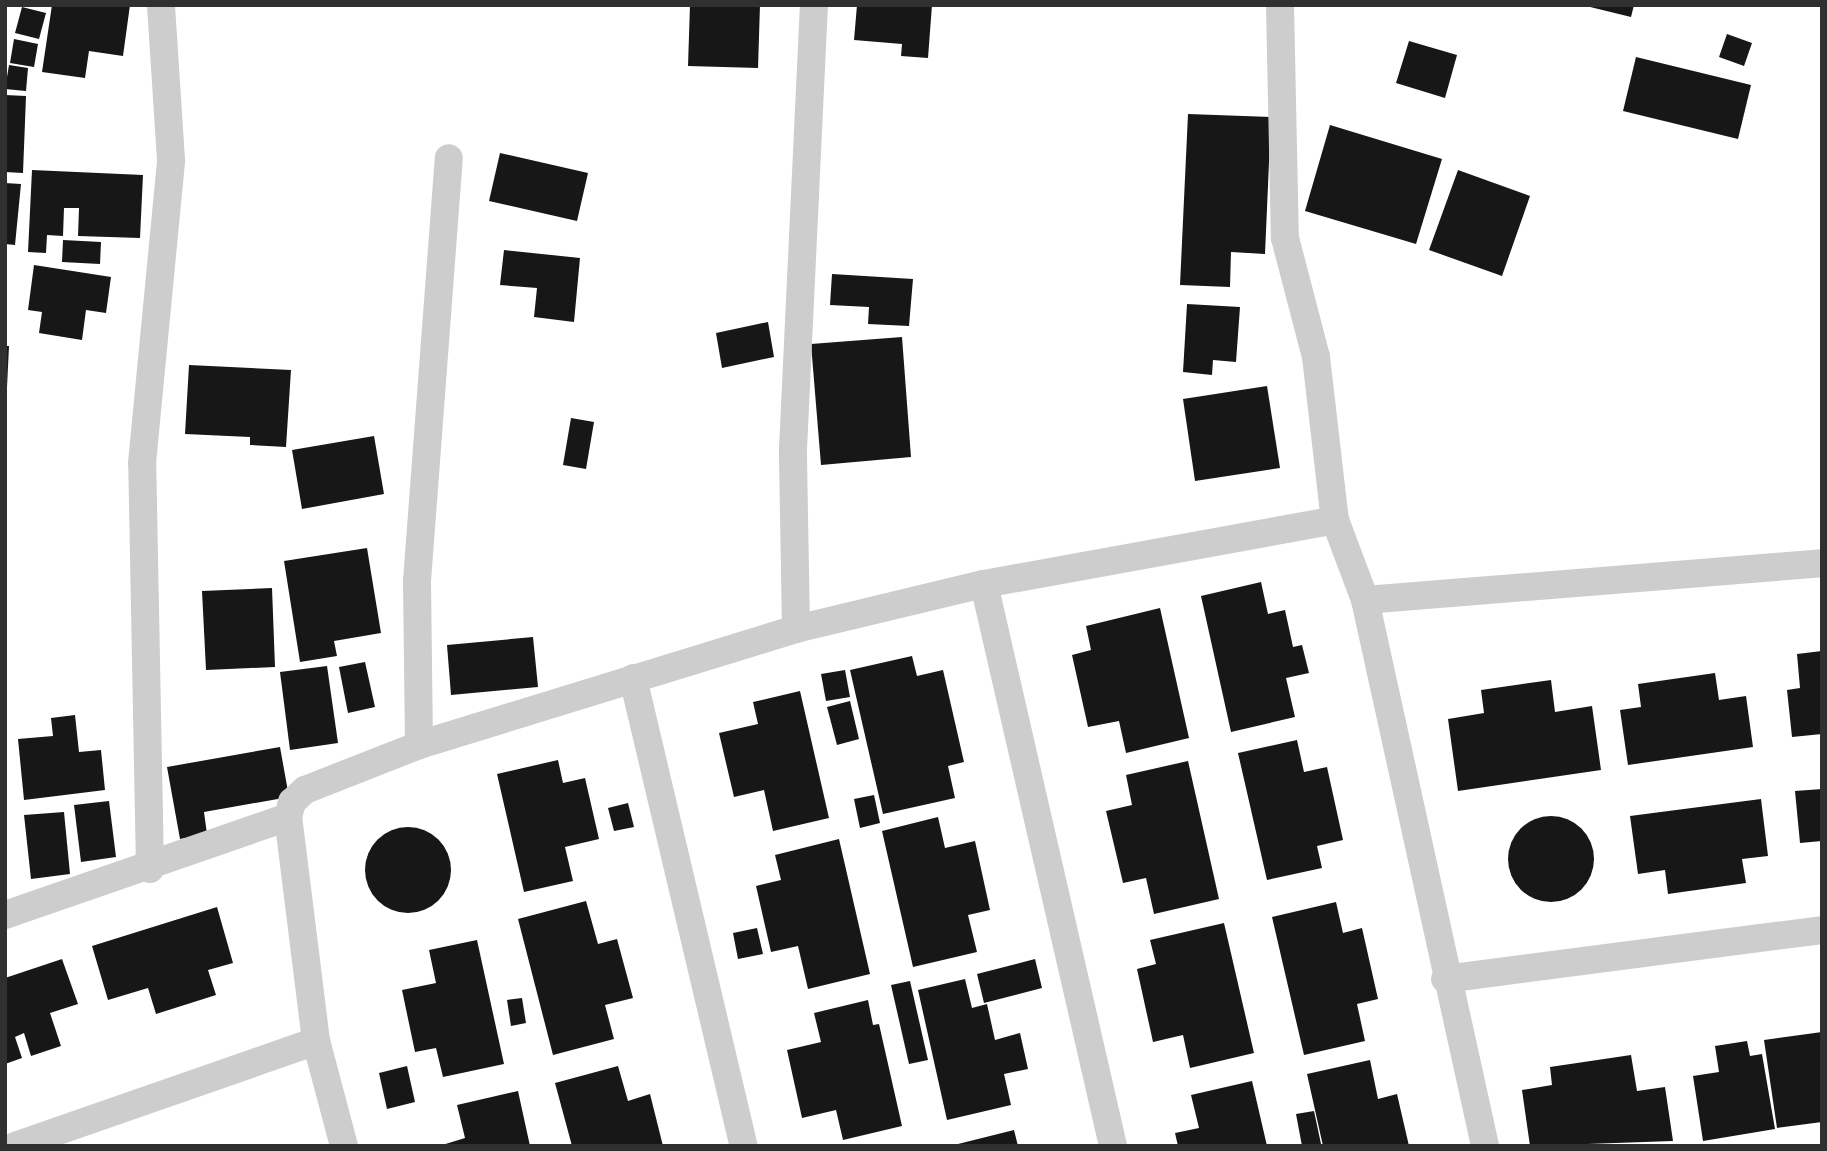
<!DOCTYPE html>
<style>
body{margin:0}
#map{position:relative;width:1827px;height:1151px;overflow:hidden;background:#fff;font-family:"Nunito Sans",sans-serif}
div>[style]{position:absolute}
[style*='--x']{left:calc(var(--x)*1px);top:calc(var(--y)*1px);width:calc(var(--w)*1px);rotate:calc(var(--a)*1deg)}
.building>*{inset:0;background:#171717}
.round{border-radius:50%}
.minor>*{height:28px;margin:-14px;padding:0 14px;transform-origin:14px;border-radius:14px;background:#cdcdcd}
span{translate:-50% -50%;white-space:nowrap;text-align:center;line-height:1.15;-webkit-text-stroke:7px #fff;paint-order:stroke}
.frame{position:absolute;inset:0;border:7px solid #303030;pointer-events:none}
</style>
<div id="map">
<div class="building">
<i style="clip-path:polygon(52px 5px,130px 5px,123px 56px,89px 51px,85px 78px,42px 72px)"></i>
<i style="clip-path:polygon(690px 5px,760px 5px,758px 68px,688px 66px)"></i>
<i style="clip-path:polygon(857px 5px,932px 5px,928px 58px,901px 56px,902px 44px,854px 40px)"></i>
<i style="clip-path:polygon(1582px 5px,1634px 5px,1631px 17px)"></i>
<i style="clip-path:polygon(22px 7px,46px 13px,39px 39px,15px 33px)"></i>
<i style="clip-path:polygon(1727px 34px,1752px 43px,1744px 66px,1719px 57px)"></i>
<i style="clip-path:polygon(14px 39px,38px 44px,34px 67px,10px 63px)"></i>
<i style="clip-path:polygon(1409px 41px,1457px 55px,1445px 98px,1396px 83px)"></i>
<i style="clip-path:polygon(1636px 57px,1751px 85px,1738px 139px,1623px 111px)"></i>
<i style="clip-path:polygon(9px 65px,28px 68px,26px 91px,5px 89px)"></i>
<i style="clip-path:polygon(5px 95px,26px 96px,23px 173px,5px 172px)"></i>
<i style="clip-path:polygon(1188px 114px,1271px 117px,1265px 254px,1231px 252px,1230px 287px,1180px 285px)"></i>
<i style="clip-path:polygon(1330px 125px,1442px 159px,1416px 244px,1305px 211px)"></i>
<i style="clip-path:polygon(500px 153px,588px 173px,577px 221px,489px 201px)"></i>
<i style="clip-path:polygon(32px 170px,143px 175px,140px 238px,78px 236px,79px 208px,64px 208px,63px 236px,47px 235px,46px 253px,28px 252px)"></i>
<i style="clip-path:polygon(1458px 170px,1530px 196px,1502px 276px,1429px 250px)"></i>
<i style="clip-path:polygon(5px 183px,21px 184px,15px 245px,5px 244px)"></i>
<i style="clip-path:polygon(63px 240px,101px 242px,100px 264px,62px 262px)"></i>
<i style="clip-path:polygon(504px 250px,580px 258px,574px 322px,534px 317px,537px 288px,500px 285px)"></i>
<i style="clip-path:polygon(34px 265px,111px 277px,106px 313px,86px 310px,82px 340px,39px 333px,42px 312px,28px 310px)"></i>
<i style="clip-path:polygon(832px 274px,913px 279px,909px 326px,868px 324px,869px 307px,830px 305px)"></i>
<i style="clip-path:polygon(1187px 304px,1240px 307px,1236px 362px,1213px 360px,1212px 375px,1183px 372px)"></i>
<i style="clip-path:polygon(768px 322px,774px 357px,722px 368px,716px 333px)"></i>
<i style="clip-path:polygon(902px 337px,911px 457px,821px 465px,811px 344px)"></i>
<i style="clip-path:polygon(5px 346px,9px 346px,7px 387px,5px 387px)"></i>
<i style="clip-path:polygon(189px 365px,291px 370px,286px 447px,250px 445px,250px 437px,185px 434px)"></i>
<i style="clip-path:polygon(1267px 386px,1280px 468px,1195px 481px,1183px 399px)"></i>
<i style="clip-path:polygon(571px 418px,594px 422px,586px 469px,563px 465px)"></i>
<i style="clip-path:polygon(374px 436px,384px 494px,302px 509px,292px 450px)"></i>
<i style="clip-path:polygon(367px 548px,381px 633px,334px 641px,337px 656px,300px 662px,284px 561px)"></i>
<i style="clip-path:polygon(1261px 582px,1268px 614px,1285px 610px,1293px 647px,1302px 645px,1309px 673px,1286px 678px,1295px 717px,1231px 732px,1201px 596px)"></i>
<i style="clip-path:polygon(272px 588px,275px 667px,206px 670px,202px 591px)"></i>
<i style="clip-path:polygon(1160px 608px,1189px 738px,1126px 753px,1119px 721px,1088px 727px,1072px 655px,1091px 650px,1086px 626px)"></i>
<i style="clip-path:polygon(533px 637px,538px 687px,451px 695px,447px 645px)"></i>
<i style="clip-path:polygon(1822px 651px,1822px 734px,1792px 737px,1787px 690px,1800px 688px,1797px 654px)"></i>
<i style="clip-path:polygon(912px 656px,917px 676px,943px 670px,964px 762px,948px 766px,955px 798px,883px 814px,850px 670px)"></i>
<i style="clip-path:polygon(365px 662px,375px 707px,348px 713px,339px 667px)"></i>
<i style="clip-path:polygon(327px 666px,338px 743px,290px 750px,280px 672px)"></i>
<i style="clip-path:polygon(845px 670px,850px 697px,826px 701px,821px 674px)"></i>
<i style="clip-path:polygon(1715px 673px,1719px 700px,1746px 696px,1753px 747px,1628px 765px,1620px 710px,1641px 707px,1638px 684px)"></i>
<i style="clip-path:polygon(1551px 680px,1555px 712px,1592px 706px,1601px 770px,1458px 791px,1448px 719px,1484px 713px,1481px 690px)"></i>
<i style="clip-path:polygon(800px 691px,829px 818px,773px 831px,764px 790px,734px 797px,719px 733px,758px 724px,753px 702px)"></i>
<i style="clip-path:polygon(850px 701px,859px 739px,837px 745px,827px 707px)"></i>
<i style="clip-path:polygon(75px 715px,79px 752px,101px 750px,105px 790px,24px 800px,18px 739px,53px 736px,51px 718px)"></i>
<i style="clip-path:polygon(1297px 740px,1304px 772px,1327px 767px,1343px 840px,1317px 846px,1322px 868px,1267px 880px,1238px 753px)"></i>
<i style="clip-path:polygon(280px 747px,289px 797px,204px 812px,207px 834px,180px 839px,167px 767px)"></i>
<i style="clip-path:polygon(558px 760px,563px 783px,585px 778px,599px 839px,565px 847px,573px 881px,524px 892px,497px 774px)"></i>
<i style="clip-path:polygon(1188px 761px,1219px 899px,1154px 914px,1146px 878px,1123px 883px,1106px 811px,1132px 805px,1126px 775px)"></i>
<i style="clip-path:polygon(1822px 789px,1822px 841px,1800px 843px,1795px 791px)"></i>
<i style="clip-path:polygon(874px 795px,880px 823px,860px 828px,854px 799px)"></i>
<i style="clip-path:polygon(1761px 799px,1768px 856px,1742px 859px,1746px 883px,1668px 894px,1665px 870px,1638px 874px,1630px 816px)"></i>
<i style="clip-path:polygon(109px 801px,116px 857px,81px 862px,74px 805px)"></i>
<i style="clip-path:polygon(628px 803px,634px 827px,614px 831px,608px 808px)"></i>
<i style="clip-path:polygon(64px 812px,70px 874px,31px 879px,24px 815px)"></i>
<i class="round" style="left:1508px;top:816px;width:86px;height:86px"></i>
<i style="clip-path:polygon(938px 817px,945px 848px,975px 841px,990px 910px,968px 915px,977px 952px,913px 967px,882px 831px)"></i>
<i class="round" style="left:365px;top:827px;width:86px;height:86px"></i>
<i style="clip-path:polygon(839px 839px,870px 974px,808px 989px,798px 946px,771px 952px,756px 886px,781px 880px,775px 855px)"></i>
<i style="clip-path:polygon(586px 901px,598px 944px,617px 939px,633px 998px,605px 1005px,614px 1039px,553px 1055px,518px 919px)"></i>
<i style="clip-path:polygon(1336px 902px,1343px 933px,1362px 928px,1378px 999px,1357px 1004px,1365px 1041px,1304px 1055px,1272px 917px)"></i>
<i style="clip-path:polygon(217px 907px,233px 963px,208px 970px,216px 995px,156px 1014px,148px 988px,108px 1000px,92px 946px)"></i>
<i style="clip-path:polygon(1224px 923px,1254px 1053px,1190px 1068px,1183px 1035px,1153px 1042px,1137px 969px,1156px 964px,1150px 940px)"></i>
<i style="clip-path:polygon(757px 928px,763px 954px,738px 959px,733px 933px)"></i>
<i style="clip-path:polygon(477px 940px,504px 1064px,443px 1077px,436px 1048px,415px 1052px,402px 990px,436px 983px,429px 950px)"></i>
<i style="clip-path:polygon(62px 959px,78px 1004px,50px 1013px,61px 1046px,31px 1056px,24px 1033px,15px 1037px,22px 1058px,5px 1064px,5px 978px)"></i>
<i style="clip-path:polygon(1035px 959px,1042px 988px,984px 1003px,977px 974px)"></i>
<i style="clip-path:polygon(965px 979px,972px 1008px,987px 1004px,995px 1040px,1020px 1033px,1028px 1069px,1004px 1074px,1011px 1105px,947px 1120px,918px 990px)"></i>
<i style="clip-path:polygon(910px 981px,928px 1060px,909px 1064px,891px 985px)"></i>
<i style="clip-path:polygon(522px 998px,526px 1023px,511px 1026px,507px 1000px)"></i>
<i style="clip-path:polygon(868px 1000px,873px 1025px,879px 1024px,902px 1126px,843px 1140px,836px 1110px,802px 1118px,787px 1050px,821px 1042px,814px 1013px)"></i>
<i style="clip-path:polygon(1822px 1032px,1822px 1122px,1777px 1128px,1764px 1040px)"></i>
<i style="clip-path:polygon(1747px 1041px,1750px 1056px,1762px 1054px,1775px 1129px,1703px 1141px,1693px 1076px,1719px 1072px,1715px 1046px)"></i>
<i style="clip-path:polygon(1631px 1055px,1637px 1091px,1665px 1087px,1673px 1141px,1530px 1146px,1522px 1090px,1552px 1085px,1550px 1067px)"></i>
<i style="clip-path:polygon(1370px 1060px,1378px 1099px,1397px 1094px,1409px 1146px,1323px 1146px,1307px 1074px)"></i>
<i style="clip-path:polygon(407px 1066px,415px 1102px,387px 1109px,379px 1073px)"></i>
<i style="clip-path:polygon(618px 1066px,628px 1101px,650px 1094px,663px 1146px,572px 1146px,555px 1083px)"></i>
<i style="clip-path:polygon(1252px 1081px,1267px 1146px,1178px 1146px,1175px 1133px,1199px 1128px,1191px 1095px)"></i>
<i style="clip-path:polygon(518px 1091px,530px 1146px,439px 1146px,465px 1138px,457px 1105px)"></i>
<i style="clip-path:polygon(1314px 1111px,1321px 1144px,1302px 1146px,1296px 1114px)"></i>
<i style="clip-path:polygon(1014px 1130px,1018px 1146px,954px 1146px,954px 1145px)"></i>
</div>
<div class="minor">
<i style="--x:1280;--y:5;--w:233;--a:88.8"></i>
<i style="--x:1285;--y:238;--w:123;--a:75.4"></i>
<i style="--x:1316;--y:357;--w:164;--a:83.4"></i>
<i style="--x:984;--y:584;--w:577;--a:77.07"></i>
<i style="--x:1365;--y:600;--w:458;--a:-4.6"></i>
<i style="--x:796;--y:629;--w:180;--a:-91"></i>
<i style="--x:793;--y:449;--w:444;--a:-87.3"></i>
<i style="--x:633;--y:678;--w:481;--a:76.7"></i>
<i style="--x:419;--y:745;--w:164;--a:-90.7"></i>
<i style="--x:417;--y:581;--w:424;--a:-85.7"></i>
<i style="--x:150;--y:869;--w:406;--a:-91.1"></i>
<i style="--x:142;--y:463;--w:304;--a:-84.5"></i>
<i style="--x:171;--y:160;--w:155;--a:-93.7"></i>
<i style="--x:5;--y:915;--w:299;--a:-19.1"></i>
<i style="--x:1445;--y:979;--w:380;--a:-7.4"></i>
<i style="--x:15;--y:1146;--w:319;--a:-19.2"></i>
<i style="--x:344;--y:1146;--w:109;--a:-104.9"></i>
<i style="--x:316;--y:1041;--w:226;--a:-97.1"></i>
<i style="--x:288;--y:817;--w:16;--a:-75"></i>
<i style="--x:292;--y:802;--w:18;--a:-43"></i>
<i style="--x:305;--y:790;--w:123;--a:-21.5"></i>
<i style="--x:419;--y:745;--w:394;--a:-17.1"></i>
<i style="--x:796;--y:629;--w:193;--a:-13.5"></i>
<i style="--x:984;--y:584;--w:357;--a:-10.3"></i>
<i style="--x:1335;--y:520;--w:85;--a:69.4"></i>
<i style="--x:1365;--y:600;--w:559;--a:77.6"></i>
</div>
<div class="frame"></div>
</div>
